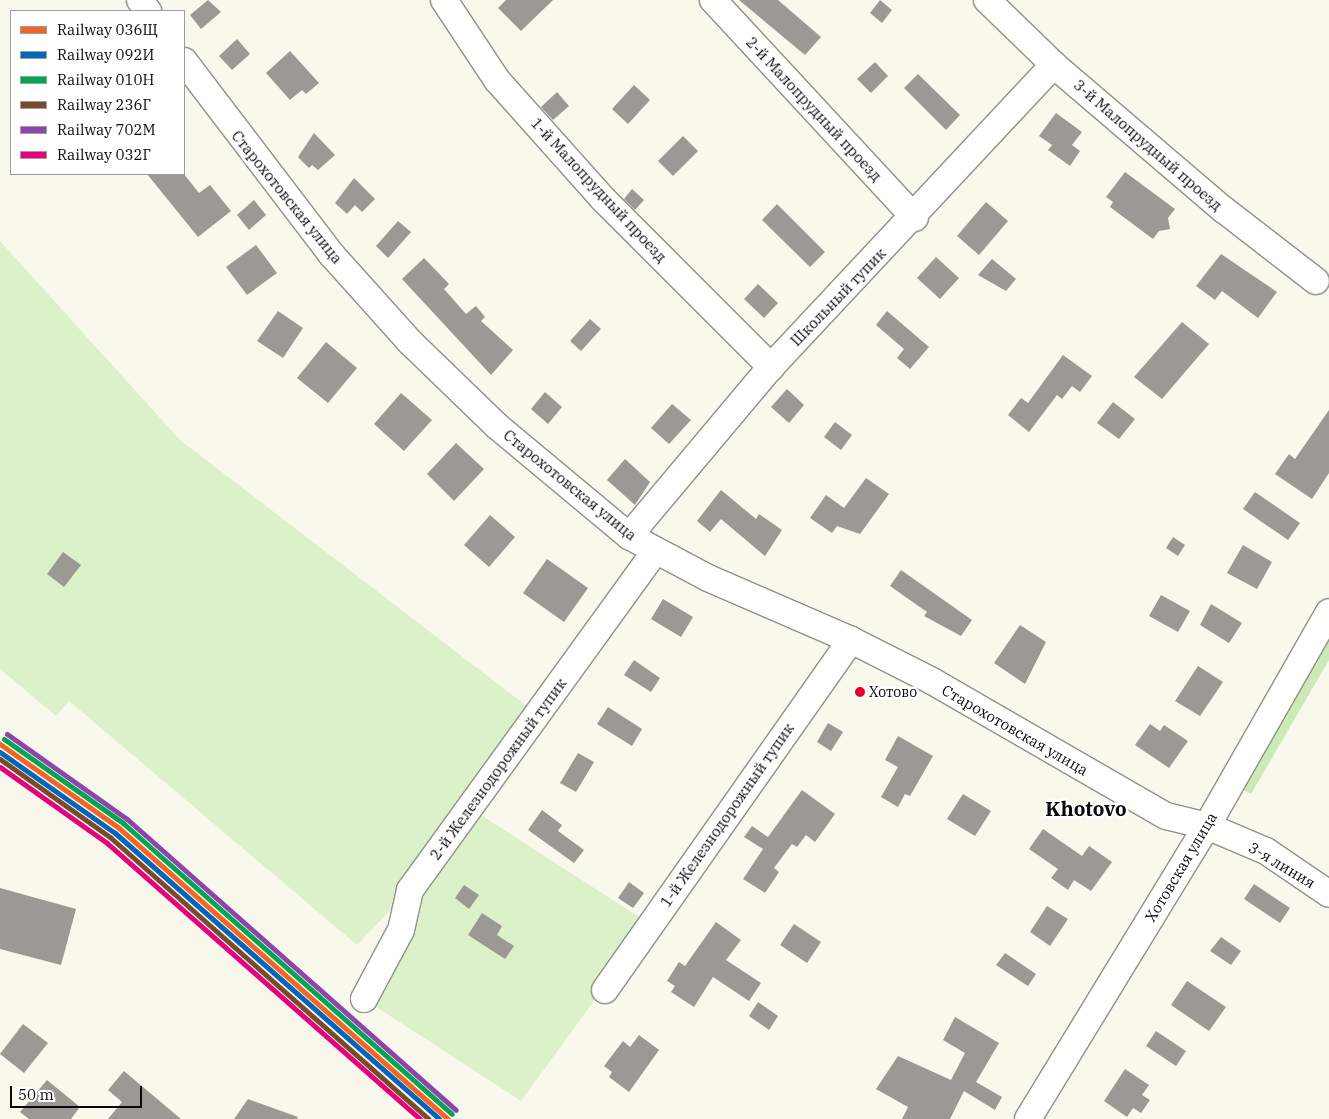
<!DOCTYPE html>
<meta charset="utf-8">
<style>
body{margin:0}
#map{position:relative;width:1329px;height:1119px;overflow:hidden;background:#f9f8ec;font-family:"IBM Plex Serif",serif}
div>[style]{position:absolute}
[style*='--x']{left:calc(var(--x)*1px);top:calc(var(--y)*1px);width:calc(var(--w)*1px);rotate:calc(var(--a)*1deg)}
.green>*{inset:0;background:#dcf1c9}
.forest>*{inset:0;background:#cbeab7}
.building>*{inset:0;background:#9b9993}
.roads{filter:drop-shadow(1px 0 #91918b) drop-shadow(-1px 0 #91918b) drop-shadow(0 1px #91918b) drop-shadow(0 -1px #91918b)}
.minor>*{height:26px;margin:-13px;padding:0 13px;transform-origin:13px;border-radius:13px;background:#fefefc}
.rail-1>*{height:5px;margin:-2.5px;padding:0 2.5px;transform-origin:2.5px;border-radius:2.5px;background:#f26522}
.rail-2>*{height:5px;margin:-2.5px;padding:0 2.5px;transform-origin:2.5px;border-radius:2.5px;background:#0065bd}
.rail-3>*{height:5px;margin:-2.5px;padding:0 2.5px;transform-origin:2.5px;border-radius:2.5px;background:#00a651}
.rail-4>*{height:5px;margin:-2.5px;padding:0 2.5px;transform-origin:2.5px;border-radius:2.5px;background:#7a4b2a}
.rail-5>*{height:5px;margin:-2.5px;padding:0 2.5px;transform-origin:2.5px;border-radius:2.5px;background:#8e44ad}
.rail-6>*{height:5px;margin:-2.5px;padding:0 2.5px;transform-origin:2.5px;border-radius:2.5px;background:#e5007d}
.dots>*{width:14px;height:14px;translate:-50% -50%;box-sizing:border-box;border:2px solid #fff;border-radius:50%}
span{translate:-50% -50%;white-space:nowrap;text-align:center;line-height:1.15;-webkit-text-stroke:5px #fff;paint-order:stroke}
.bus-label{font-size:14px;color:#090909}
.left{translate:0 -50%;text-align:left}
.street-label{font-size:15px;color:#090909}
.district-label{font-size:20px;color:#090909;font-weight:700}
.legend{position:absolute;left:10px;top:10px;width:175px;height:165px;box-sizing:border-box;background:#fff;border:1px solid #9d9d9d;margin:0;padding:6px 9px;list-style:none;font-size:15px;color:#090909}
.legend li{display:flex;align-items:center;gap:10px;height:25px}
.legend b{width:25px;border:1px solid #9d9d9d}
.scale{position:absolute;left:10px;top:1086px;width:132px;height:22px;box-sizing:border-box;border:2px solid #090909;border-top:0;padding-left:6px;font-size:15px;line-height:18px;white-space:nowrap;color:#090909;-webkit-text-stroke:4px #fff;paint-order:stroke}
</style>
<div id="map">
<div class="green">
<i style="clip-path:polygon(0 241px,180px 440px,537px 714px,470px 808px,650px 924px,521px 1101px,364px 999px,409px 891px,357px 945px,69px 701px,56px 716px,0 669px)"></i>
</div>
<div class="forest">
<i style="clip-path:polygon(1329px 630px,1329px 660px,1251px 794px,1238px 787px)"></i>
</div>
<div class="building">
<i style="clip-path:polygon(208px 0,221px 12px,201px 29px,190px 15px)"></i>
<i style="clip-path:polygon(506px 0,553px 0,521px 31px,498px 8px)"></i>
<i style="clip-path:polygon(739px 0,778px 0,821px 37px,805px 55px)"></i>
<i style="clip-path:polygon(880px 0,892px 10px,882px 23px,870px 13px)"></i>
<i style="clip-path:polygon(237px 39px,250px 54px,232px 70px,219px 56px)"></i>
<i style="clip-path:polygon(290px 51px,319px 83px,306px 94px,302px 90px,290px 100px,266px 73px)"></i>
<i style="clip-path:polygon(875px 62px,888px 76px,871px 93px,857px 79px)"></i>
<i style="clip-path:polygon(918px 74px,960px 115px,946px 130px,904px 88px)"></i>
<i style="clip-path:polygon(634px 85px,650px 100px,628px 124px,612px 109px)"></i>
<i style="clip-path:polygon(557px 92px,569px 106px,553px 120px,541px 107px)"></i>
<i style="clip-path:polygon(1056px 113px,1082px 132px,1072px 145px,1080px 151px,1070px 166px,1048px 150px,1052px 145px,1039px 136px)"></i>
<i style="clip-path:polygon(314px 133px,335px 155px,318px 170px,312px 165px,309px 168px,298px 157px)"></i>
<i style="clip-path:polygon(683px 136px,698px 151px,673px 176px,658px 161px)"></i>
<i style="clip-path:polygon(1125px 172px,1175px 209px,1168px 218px,1170px 229px,1159px 231px,1153px 239px,1110px 207px,1113px 202px,1106px 197px)"></i>
<i style="clip-path:polygon(147px 174px,184px 174px,199px 193px,210px 185px,231px 211px,198px 237px)"></i>
<i style="clip-path:polygon(354px 178px,375px 199px,362px 212px,355px 205px,347px 214px,335px 203px)"></i>
<i style="clip-path:polygon(632px 189px,644px 200px,635px 210px,624px 199px)"></i>
<i style="clip-path:polygon(254px 200px,266px 215px,249px 230px,237px 215px)"></i>
<i style="clip-path:polygon(986px 202px,1008px 221px,979px 255px,957px 236px)"></i>
<i style="clip-path:polygon(777px 204px,825px 252px,810px 267px,762px 220px)"></i>
<i style="clip-path:polygon(398px 221px,411px 232px,388px 258px,376px 246px)"></i>
<i style="clip-path:polygon(256px 245px,277px 273px,247px 295px,226px 267px)"></i>
<i style="clip-path:polygon(1221px 254px,1277px 292px,1258px 318px,1222px 291px,1215px 300px,1196px 286px)"></i>
<i style="clip-path:polygon(936px 257px,959px 278px,940px 299px,917px 278px)"></i>
<i style="clip-path:polygon(424px 258px,449px 284px,444px 289px,466px 314px,476px 306px,485px 317px,481px 321px,513px 350px,491px 375px,402px 279px)"></i>
<i style="clip-path:polygon(992px 259px,1016px 279px,1006px 291px,978px 275px)"></i>
<i style="clip-path:polygon(758px 284px,778px 303px,764px 318px,744px 299px)"></i>
<i style="clip-path:polygon(278px 311px,303px 328px,283px 358px,257px 341px)"></i>
<i style="clip-path:polygon(887px 311px,929px 347px,910px 369px,897px 358px,904px 349px,876px 325px)"></i>
<i style="clip-path:polygon(590px 319px,601px 329px,581px 351px,570px 341px)"></i>
<i style="clip-path:polygon(1182px 322px,1209px 344px,1162px 399px,1134px 377px)"></i>
<i style="clip-path:polygon(326px 342px,357px 368px,328px 403px,297px 378px)"></i>
<i style="clip-path:polygon(1063px 355px,1092px 376px,1080px 392px,1072px 386px,1062px 399px,1057px 395px,1029px 432px,1008px 415px,1021px 398px,1028px 403px)"></i>
<i style="clip-path:polygon(787px 389px,804px 405px,789px 423px,771px 407px)"></i>
<i style="clip-path:polygon(545px 392px,562px 407px,548px 424px,531px 409px)"></i>
<i style="clip-path:polygon(401px 393px,432px 420px,404px 451px,374px 424px)"></i>
<i style="clip-path:polygon(1113px 402px,1135px 419px,1119px 439px,1097px 423px)"></i>
<i style="clip-path:polygon(672px 404px,691px 420px,669px 444px,651px 428px)"></i>
<i style="clip-path:polygon(1329px 410px,1329px 473px,1312px 499px,1275px 474px,1289px 454px,1295px 459px)"></i>
<i style="clip-path:polygon(835px 422px,852px 435px,841px 450px,824px 437px)"></i>
<i style="clip-path:polygon(456px 443px,484px 469px,454px 501px,427px 474px)"></i>
<i style="clip-path:polygon(625px 459px,650px 482px,635px 505px,607px 480px)"></i>
<i style="clip-path:polygon(866px 478px,889px 494px,860px 534px,837px 526px,832px 533px,810px 518px,826px 495px,844px 508px)"></i>
<i style="clip-path:polygon(721px 490px,756px 519px,759px 514px,782px 530px,765px 556px,721px 519px,710px 532px,697px 521px)"></i>
<i style="clip-path:polygon(1255px 492px,1300px 523px,1288px 540px,1243px 509px)"></i>
<i style="clip-path:polygon(490px 515px,515px 537px,489px 567px,464px 545px)"></i>
<i style="clip-path:polygon(1173px 537px,1185px 545px,1178px 556px,1166px 548px)"></i>
<i style="clip-path:polygon(1243px 545px,1272px 562px,1257px 589px,1227px 573px)"></i>
<i style="clip-path:polygon(63px 552px,81px 565px,64px 587px,47px 574px)"></i>
<i style="clip-path:polygon(547px 559px,588px 588px,564px 622px,523px 593px)"></i>
<i style="clip-path:polygon(901px 570px,972px 620px,961px 636px,924px 616px,927px 612px,890px 586px)"></i>
<i style="clip-path:polygon(1161px 595px,1190px 611px,1178px 632px,1149px 616px)"></i>
<i style="clip-path:polygon(663px 599px,693px 617px,681px 637px,651px 619px)"></i>
<i style="clip-path:polygon(1211px 604px,1242px 623px,1229px 643px,1200px 625px)"></i>
<i style="clip-path:polygon(1020px 625px,1046px 642px,1025px 684px,994px 663px)"></i>
<i style="clip-path:polygon(634px 660px,660px 678px,651px 692px,624px 675px)"></i>
<i style="clip-path:polygon(1198px 666px,1223px 682px,1200px 716px,1175px 701px)"></i>
<i style="clip-path:polygon(608px 707px,642px 729px,632px 746px,597px 724px)"></i>
<i style="clip-path:polygon(828px 723px,843px 732px,831px 751px,817px 742px)"></i>
<i style="clip-path:polygon(1150px 724px,1160px 731px,1164px 725px,1188px 741px,1169px 768px,1135px 745px)"></i>
<i style="clip-path:polygon(898px 736px,933px 756px,910px 796px,905px 794px,898px 807px,881px 797px,898px 767px,885px 760px)"></i>
<i style="clip-path:polygon(578px 753px,594px 762px,576px 792px,560px 783px)"></i>
<i style="clip-path:polygon(802px 790px,835px 814px,815px 842px,806px 835px,797px 847px,792px 844px,774px 868px,779px 872px,765px 893px,743px 879px,763px 849px,744px 837px,752px 826px,768px 837px)"></i>
<i style="clip-path:polygon(963px 794px,991px 811px,975px 836px,947px 819px)"></i>
<i style="clip-path:polygon(542px 810px,562px 825px,558px 831px,584px 850px,574px 863px,528px 830px)"></i>
<i style="clip-path:polygon(1043px 829px,1082px 856px,1089px 846px,1112px 862px,1091px 891px,1074px 880px,1068px 890px,1051px 878px,1058px 869px,1029px 849px)"></i>
<i style="clip-path:polygon(629px 882px,644px 893px,633px 908px,618px 898px)"></i>
<i style="clip-path:polygon(1254px 884px,1290px 908px,1280px 923px,1244px 899px)"></i>
<i style="clip-path:polygon(464px 885px,479px 895px,469px 909px,455px 898px)"></i>
<i style="clip-path:polygon(0 888px,76px 909px,61px 965px,0 949px)"></i>
<i style="clip-path:polygon(1047px 906px,1068px 919px,1050px 946px,1030px 932px)"></i>
<i style="clip-path:polygon(482px 913px,502px 926px,497px 935px,514px 946px,505px 959px,468px 935px)"></i>
<i style="clip-path:polygon(716px 922px,741px 940px,726px 960px,761px 983px,749px 1001px,713px 977px,694px 1007px,671px 992px,675px 986px,667px 981px,679px 962px,685px 966px)"></i>
<i style="clip-path:polygon(794px 924px,821px 942px,807px 963px,780px 945px)"></i>
<i style="clip-path:polygon(1221px 937px,1241px 951px,1231px 965px,1210px 951px)"></i>
<i style="clip-path:polygon(1005px 953px,1036px 974px,1028px 986px,996px 965px)"></i>
<i style="clip-path:polygon(1187px 981px,1226px 1007px,1209px 1031px,1171px 1005px)"></i>
<i style="clip-path:polygon(758px 1002px,778px 1016px,769px 1030px,749px 1016px)"></i>
<i style="clip-path:polygon(955px 1017px,999px 1043px,976px 1082px,1002px 1097px,995px 1110px,964px 1091px,950px 1119px,902px 1119px,908px 1107px,876px 1089px,898px 1056px,951px 1080px,965px 1053px,943px 1040px)"></i>
<i style="clip-path:polygon(23px 1024px,48px 1043px,24px 1073px,0 1054px)"></i>
<i style="clip-path:polygon(1156px 1031px,1186px 1051px,1176px 1066px,1146px 1046px)"></i>
<i style="clip-path:polygon(639px 1035px,659px 1050px,629px 1092px,609px 1077px,612px 1072px,604px 1066px,623px 1041px,630px 1047px)"></i>
<i style="clip-path:polygon(1125px 1069px,1149px 1085px,1142px 1095px,1150px 1100px,1141px 1113px,1133px 1108px,1127px 1117px,1104px 1101px)"></i>
<i style="clip-path:polygon(124px 1071px,181px 1119px,108px 1119px,122px 1102px,108px 1090px)"></i>
<i style="clip-path:polygon(47px 1080px,80px 1107px,71px 1119px,29px 1119px,20px 1112px)"></i>
<i style="clip-path:polygon(248px 1099px,298px 1117px,297px 1119px,234px 1119px)"></i>
</div>
<div class="roads">
<div class="minor">
<i style="--x:140;--y:0;--w:14;--a:54"></i>
<i style="--x:444;--y:0;--w:96;--a:56.5"></i>
<i style="--x:497;--y:80;--w:159;--a:48.3"></i>
<i style="--x:603;--y:199;--w:238;--a:45"></i>
<i style="--x:713;--y:0;--w:297;--a:47.2"></i>
<i style="--x:987;--y:0;--w:93;--a:44.1"></i>
<i style="--x:1054;--y:65;--w:223;--a:40.5"></i>
<i style="--x:1224;--y:210;--w:116;--a:37.7"></i>
<i style="--x:184;--y:61;--w:244;--a:52.7"></i>
<i style="--x:332;--y:255;--w:117;--a:48.1"></i>
<i style="--x:410;--y:342;--w:121;--a:44"></i>
<i style="--x:497;--y:426;--w:172;--a:39.8"></i>
<i style="--x:629;--y:536;--w:89;--a:28"></i>
<i style="--x:708;--y:578;--w:156;--a:23.4"></i>
<i style="--x:851;--y:640;--w:91;--a:26.8"></i>
<i style="--x:932;--y:681;--w:270;--a:30"></i>
<i style="--x:1166;--y:816;--w:42;--a:13.7"></i>
<i style="--x:1207;--y:826;--w:64;--a:23"></i>
<i style="--x:1266;--y:851;--w:76;--a:34.3"></i>
<i style="--x:629;--y:536;--w:221;--a:-50"></i>
<i style="--x:771;--y:367;--w:414;--a:-46.9"></i>
<i style="--x:605;--y:990;--w:428;--a:-54.9"></i>
<i style="--x:364;--y:999;--w:78;--a:-61.8"></i>
<i style="--x:401;--y:930;--w:41;--a:-77.3"></i>
<i style="--x:410;--y:890;--w:418;--a:-54.1"></i>
<i style="--x:1028;--y:1119;--w:343;--a:-58.6"></i>
<i style="--x:1207;--y:826;--w:246;--a:-60.3"></i>
</div>
</div>
<div class="rail-1">
<i style="--x:0;--y:744;--w:146;--a:35.2"></i>
<i style="--x:119;--y:828;--w:439;--a:41.5"></i>
</div>
<div class="rail-2">
<i style="--x:0;--y:752;--w:141;--a:35.2"></i>
<i style="--x:115;--y:833;--w:432;--a:41.4"></i>
</div>
<div class="rail-3">
<i style="--x:4;--y:739;--w:146;--a:35.2"></i>
<i style="--x:123;--y:823;--w:439;--a:41.5"></i>
</div>
<div class="rail-4">
<i style="--x:0;--y:759;--w:136;--a:35.4"></i>
<i style="--x:111;--y:838;--w:424;--a:41.5"></i>
</div>
<div class="rail-5">
<i style="--x:7;--y:734;--w:147;--a:35.3"></i>
<i style="--x:127;--y:819;--w:439;--a:41.5"></i>
</div>
<div class="rail-6">
<i style="--x:0;--y:767;--w:131;--a:35.4"></i>
<i style="--x:107;--y:843;--w:417;--a:41.4"></i>
</div>
<div class="dots">
<i style="left:860px;top:692px;background:#e4002b"></i>
</div>
<div class="bus-label">
<span class="left" style="left:869px;top:692px">Хотово</span>
</div>
<div class="street-label">
<span style="left:814px;top:109px;rotate:47deg">2-й Малопрудный проезд</span>
<span style="left:1148px;top:145px;rotate:41deg">3-й Малопрудный проезд</span>
<span style="left:599px;top:190px;rotate:47deg">1-й Малопрудный проезд</span>
<span style="left:287px;top:197px;rotate:51deg">Старохотовская улица</span>
<span style="left:838px;top:297px;rotate:-46deg">Школьный тупик</span>
<span style="left:570px;top:485px;rotate:39deg">Старохотовская улица</span>
<span style="left:1015px;top:730px;rotate:30deg">Старохотовская улица</span>
<span style="left:498px;top:769px;rotate:-54deg">2-й Железнодорожный тупик</span>
<span style="left:727px;top:815px;rotate:-55deg">1-й Железнодорожный тупик</span>
<span style="left:1282px;top:865px;rotate:31deg">3-я линия</span>
<span style="left:1181px;top:867px;rotate:-59deg">Хотовская улица</span>
</div>
<div class="district-label">
<span style="left:1086px;top:808px">Khotovo</span>
</div>
<ul class="legend">
<li><b style="height:6px;background:#f26522"></b>Railway 036Щ</li>
<li><b style="height:6px;background:#0065bd"></b>Railway 092И</li>
<li><b style="height:6px;background:#00a651"></b>Railway 010Н</li>
<li><b style="height:6px;background:#7a4b2a"></b>Railway 236Г</li>
<li><b style="height:6px;background:#8e44ad"></b>Railway 702М</li>
<li><b style="height:6px;background:#e5007d"></b>Railway 032Г</li>
</ul>
<div class="scale">50 m</div>
</div>
